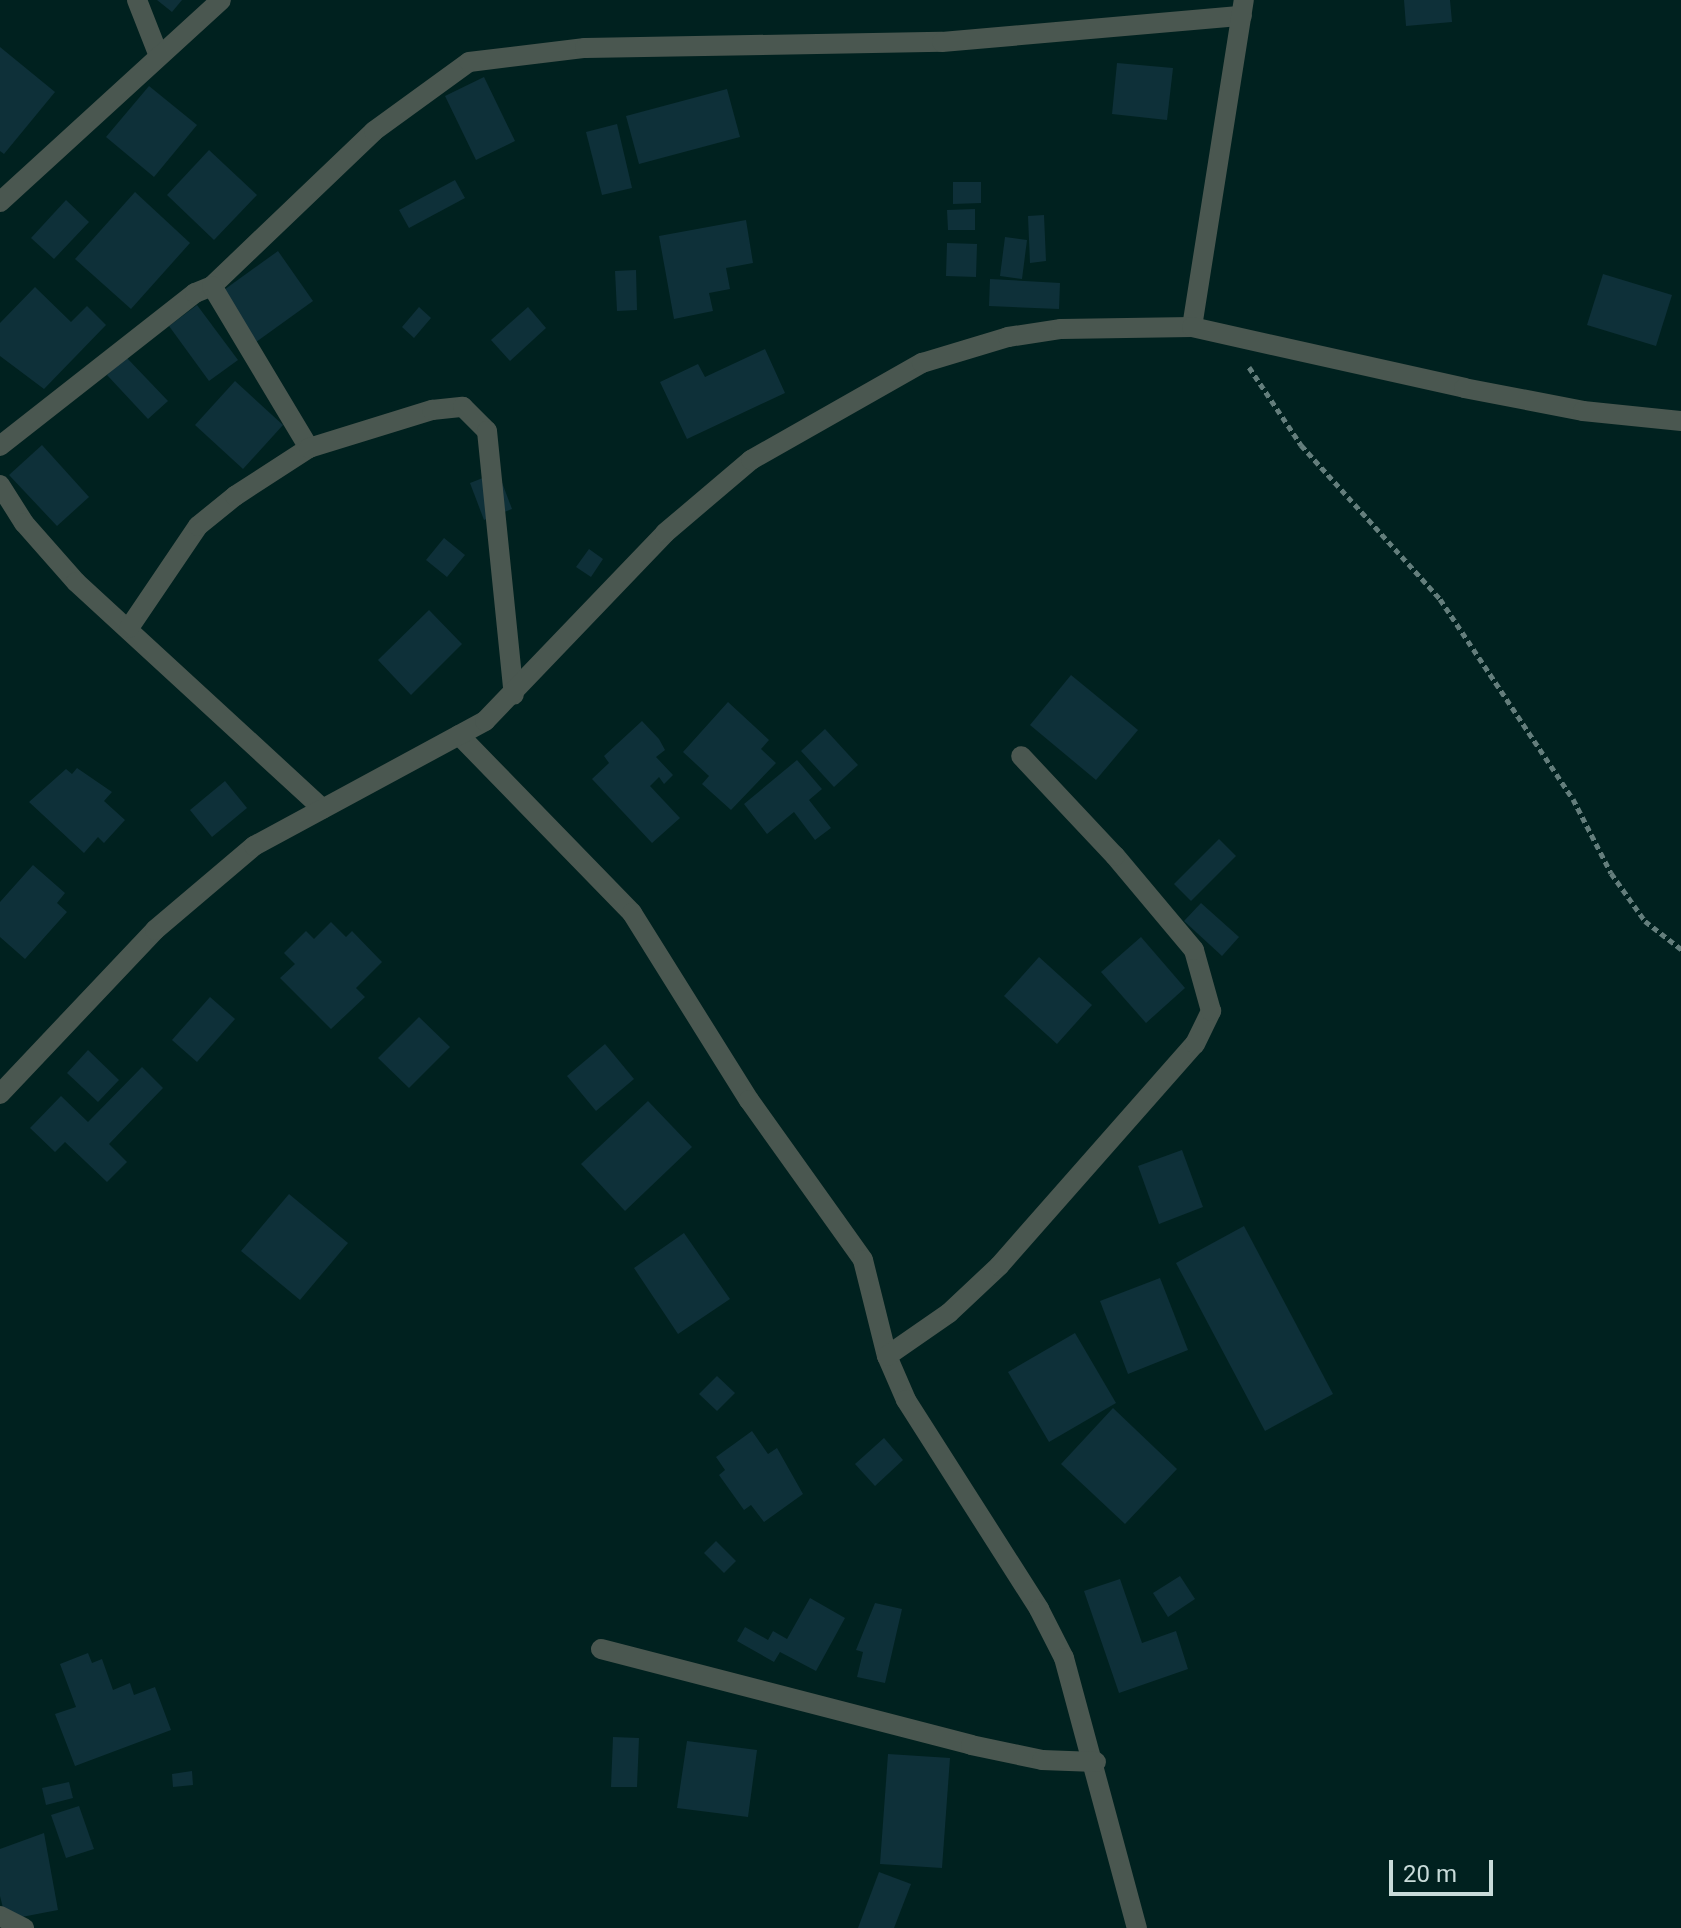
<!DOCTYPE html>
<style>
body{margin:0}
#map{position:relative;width:1681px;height:1928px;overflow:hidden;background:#00211f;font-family:Roboto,sans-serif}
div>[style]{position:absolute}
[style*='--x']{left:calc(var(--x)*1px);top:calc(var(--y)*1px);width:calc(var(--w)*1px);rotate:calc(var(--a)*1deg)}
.building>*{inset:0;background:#0e3039}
.path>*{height:5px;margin-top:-2.5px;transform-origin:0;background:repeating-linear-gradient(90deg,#647e7c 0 6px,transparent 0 10px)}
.minor>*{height:20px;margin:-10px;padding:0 10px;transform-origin:10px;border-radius:10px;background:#4a5750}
span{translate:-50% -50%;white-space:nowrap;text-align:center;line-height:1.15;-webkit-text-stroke:7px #00211f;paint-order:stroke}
.scale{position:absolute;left:1389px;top:1860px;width:104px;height:36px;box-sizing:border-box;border:4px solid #c8dbd9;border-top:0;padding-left:10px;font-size:24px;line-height:28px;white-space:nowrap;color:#c8dbd9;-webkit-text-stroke:6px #00211f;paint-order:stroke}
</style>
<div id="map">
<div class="building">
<i style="clip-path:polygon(157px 0,182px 0,172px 12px)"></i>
<i style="clip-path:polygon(1404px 0,1450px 0,1452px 22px,1406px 26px)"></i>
<i style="clip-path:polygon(0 47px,55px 92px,4px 154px,0 151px)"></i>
<i style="clip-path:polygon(1117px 63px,1173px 68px,1167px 120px,1112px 114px)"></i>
<i style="clip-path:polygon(484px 77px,515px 141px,476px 160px,445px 96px)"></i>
<i style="clip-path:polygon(149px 86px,197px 125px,154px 177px,106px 137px)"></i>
<i style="clip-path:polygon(727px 89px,740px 137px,639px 164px,626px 116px)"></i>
<i style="clip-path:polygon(617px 124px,632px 188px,602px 195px,586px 132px)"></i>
<i style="clip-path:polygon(209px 150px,257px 195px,214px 240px,167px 195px)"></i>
<i style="clip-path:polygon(455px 180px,465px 198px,409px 228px,399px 210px)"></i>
<i style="clip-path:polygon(953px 182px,981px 182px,981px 203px,953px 204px)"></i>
<i style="clip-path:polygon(135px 192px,190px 243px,131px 309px,75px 259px)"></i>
<i style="clip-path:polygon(66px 200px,89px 222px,54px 259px,31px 238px)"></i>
<i style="clip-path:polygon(975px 209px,975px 230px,948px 230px,947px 210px)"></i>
<i style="clip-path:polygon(1044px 215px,1046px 261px,1030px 263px,1028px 216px)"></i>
<i style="clip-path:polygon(746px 220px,753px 263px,726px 268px,730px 289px,709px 293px,713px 311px,674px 319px,659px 236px)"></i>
<i style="clip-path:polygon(1005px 237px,1027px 240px,1022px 279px,1000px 276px)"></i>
<i style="clip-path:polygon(947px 243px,977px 244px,976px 277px,946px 276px)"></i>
<i style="clip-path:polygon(278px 251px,313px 301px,245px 350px,210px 300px)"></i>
<i style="clip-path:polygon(636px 270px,637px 310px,617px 311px,615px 271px)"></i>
<i style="clip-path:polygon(1603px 274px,1672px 295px,1656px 346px,1587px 325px)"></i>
<i style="clip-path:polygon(990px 279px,1060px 283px,1059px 309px,989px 306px)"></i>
<i style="clip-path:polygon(35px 287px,71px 322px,87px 306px,106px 325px,44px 389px,0 356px,0 323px)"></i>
<i style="clip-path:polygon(197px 305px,238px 360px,209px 381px,169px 326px)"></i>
<i style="clip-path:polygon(419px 307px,431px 318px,414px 338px,402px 327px)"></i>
<i style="clip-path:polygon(528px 307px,546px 328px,510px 361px,491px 340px)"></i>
<i style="clip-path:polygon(765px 349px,785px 393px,687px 439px,660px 382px,698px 364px,705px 377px)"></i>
<i style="clip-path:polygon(126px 357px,168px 401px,148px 419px,107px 375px)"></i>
<i style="clip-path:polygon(235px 381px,283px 425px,243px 469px,195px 425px)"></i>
<i style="clip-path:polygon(42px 445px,89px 497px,57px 526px,9px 475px)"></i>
<i style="clip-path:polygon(498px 472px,512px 509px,484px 520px,470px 483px)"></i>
<i style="clip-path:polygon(444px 538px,465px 555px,447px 577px,426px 560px)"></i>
<i style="clip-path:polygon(589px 549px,603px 559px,591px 577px,576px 567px)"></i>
<i style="clip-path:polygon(429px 610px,462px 644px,411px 695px,378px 660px)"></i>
<i style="clip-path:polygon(1071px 675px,1138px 730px,1096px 780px,1030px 725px)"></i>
<i style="clip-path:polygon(728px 702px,769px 740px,761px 749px,776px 763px,731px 810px,702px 784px,709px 776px,683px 752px)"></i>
<i style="clip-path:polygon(642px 721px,659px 739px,665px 750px,656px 757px,673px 775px,664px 784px,659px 777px,650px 786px,680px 818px,652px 843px,592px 779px,609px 763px,604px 756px)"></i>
<i style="clip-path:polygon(825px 729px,858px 765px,834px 787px,801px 751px)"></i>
<i style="clip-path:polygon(797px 760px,822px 789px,809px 800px,831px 828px,815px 840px,794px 812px,767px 834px,744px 804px)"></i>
<i style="clip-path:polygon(77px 768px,112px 792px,104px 801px,125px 820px,104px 843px,98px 837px,84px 853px,29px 802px,66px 769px,72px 774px)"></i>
<i style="clip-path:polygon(225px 781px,247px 808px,212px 837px,190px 810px)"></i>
<i style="clip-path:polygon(1219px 839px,1236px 856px,1191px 901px,1174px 884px)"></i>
<i style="clip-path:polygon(33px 865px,65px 893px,57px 903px,67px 912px,25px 959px,0 937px,0 902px)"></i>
<i style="clip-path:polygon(1201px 903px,1239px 937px,1222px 956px,1184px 921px)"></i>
<i style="clip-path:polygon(331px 922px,346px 937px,352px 931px,382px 962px,356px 988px,365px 997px,331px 1029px,280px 978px,295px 964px,284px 953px,306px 931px,314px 939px)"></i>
<i style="clip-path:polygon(1141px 937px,1185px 988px,1146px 1023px,1101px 972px)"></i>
<i style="clip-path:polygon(1039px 957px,1092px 1005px,1057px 1044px,1004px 996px)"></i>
<i style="clip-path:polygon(210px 997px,235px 1019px,197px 1062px,172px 1040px)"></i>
<i style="clip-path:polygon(419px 1017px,450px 1047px,409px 1088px,378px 1058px)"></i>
<i style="clip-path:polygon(605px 1044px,634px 1079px,596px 1111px,567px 1076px)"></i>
<i style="clip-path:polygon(88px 1050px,119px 1080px,98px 1102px,67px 1073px)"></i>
<i style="clip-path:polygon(142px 1067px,163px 1088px,109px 1144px,127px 1162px,107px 1182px,65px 1142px,55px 1152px,30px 1128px,61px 1096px,88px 1122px)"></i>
<i style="clip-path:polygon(648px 1101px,692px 1147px,625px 1211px,581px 1164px)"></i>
<i style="clip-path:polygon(1182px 1150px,1203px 1207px,1159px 1224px,1138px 1166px)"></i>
<i style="clip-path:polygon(289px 1194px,348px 1243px,300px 1300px,241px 1251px)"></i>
<i style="clip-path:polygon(1244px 1226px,1333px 1394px,1265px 1431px,1176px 1263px)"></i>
<i style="clip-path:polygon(684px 1233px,730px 1299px,678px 1334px,634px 1268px)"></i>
<i style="clip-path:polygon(1160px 1278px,1188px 1350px,1128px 1374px,1100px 1301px)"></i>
<i style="clip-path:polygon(1075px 1333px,1116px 1403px,1049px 1442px,1008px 1372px)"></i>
<i style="clip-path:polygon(717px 1376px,735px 1393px,717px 1411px,699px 1394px)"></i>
<i style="clip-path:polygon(1113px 1408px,1177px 1469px,1125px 1524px,1061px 1464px)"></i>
<i style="clip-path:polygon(752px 1431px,768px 1454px,777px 1448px,803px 1494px,764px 1522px,751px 1505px,744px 1510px,719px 1475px,725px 1470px,716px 1457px)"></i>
<i style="clip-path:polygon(884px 1438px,903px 1460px,875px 1486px,855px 1464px)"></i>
<i style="clip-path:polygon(716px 1541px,736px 1561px,724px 1573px,704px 1553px)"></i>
<i style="clip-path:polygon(1180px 1576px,1195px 1599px,1168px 1617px,1153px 1593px)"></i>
<i style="clip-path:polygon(1120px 1579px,1142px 1643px,1176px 1631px,1188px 1669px,1119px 1693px,1084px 1591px)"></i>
<i style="clip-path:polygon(810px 1598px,845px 1618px,816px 1671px,780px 1652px,774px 1662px,737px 1641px,745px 1627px,768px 1640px,773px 1631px,787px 1639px)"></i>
<i style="clip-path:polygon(875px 1603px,902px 1609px,885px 1683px,857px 1677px,863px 1652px,856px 1650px)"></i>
<i style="clip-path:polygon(88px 1653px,92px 1663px,102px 1659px,113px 1690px,130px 1683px,134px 1695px,155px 1687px,171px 1730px,75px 1766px,55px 1714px,76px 1707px,60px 1664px)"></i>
<i style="clip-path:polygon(613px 1737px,639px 1738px,637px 1787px,611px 1787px)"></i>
<i style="clip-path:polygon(687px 1741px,757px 1750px,748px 1817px,677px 1808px)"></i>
<i style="clip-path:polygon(888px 1754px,950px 1758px,942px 1868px,880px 1864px)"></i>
<i style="clip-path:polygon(192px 1771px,193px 1785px,173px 1787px,172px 1774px)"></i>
<i style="clip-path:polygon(69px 1782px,73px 1798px,46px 1805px,42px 1788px)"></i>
<i style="clip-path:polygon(79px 1806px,94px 1849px,66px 1858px,51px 1815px)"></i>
<i style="clip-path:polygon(44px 1833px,58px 1910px,6px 1920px,0 1896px,0 1849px)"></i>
<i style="clip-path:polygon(879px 1872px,911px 1884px,894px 1928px,858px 1928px)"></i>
</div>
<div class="path">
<i style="--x:1249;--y:367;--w:94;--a:56.3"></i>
<i style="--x:1301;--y:445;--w:207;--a:47.9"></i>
<i style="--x:1440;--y:599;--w:240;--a:56.4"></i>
<i style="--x:1573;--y:799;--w:83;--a:62.8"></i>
<i style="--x:1611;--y:873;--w:59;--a:54.7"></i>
<i style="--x:1645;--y:921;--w:46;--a:37.9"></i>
</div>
<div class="minor">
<i style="--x:137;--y:0;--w:60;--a:68.6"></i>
<i style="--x:0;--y:202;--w:299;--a:-42.4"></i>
<i style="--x:212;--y:286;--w:224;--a:-43.7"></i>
<i style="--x:374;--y:131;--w:117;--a:-36"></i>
<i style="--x:469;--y:62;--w:117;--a:-6.9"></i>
<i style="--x:585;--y:48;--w:357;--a:-1"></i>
<i style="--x:942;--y:42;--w:301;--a:-5"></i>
<i style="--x:1192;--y:327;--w:331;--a:-81"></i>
<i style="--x:0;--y:446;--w:248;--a:-38.1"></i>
<i style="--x:195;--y:293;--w:18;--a:-22"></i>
<i style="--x:212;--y:286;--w:189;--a:59.1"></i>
<i style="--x:0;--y:485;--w:45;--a:57.7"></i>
<i style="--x:24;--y:523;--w:79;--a:48.6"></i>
<i style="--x:76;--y:582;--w:335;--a:42.6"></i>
<i style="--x:129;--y:628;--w:123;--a:-55.9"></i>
<i style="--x:198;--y:526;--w:48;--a:-39"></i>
<i style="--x:235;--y:496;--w:88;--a:-33"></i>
<i style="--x:309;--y:448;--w:129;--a:-17.2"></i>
<i style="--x:432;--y:410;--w:31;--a:-6"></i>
<i style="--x:463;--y:407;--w:34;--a:45"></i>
<i style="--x:487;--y:431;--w:265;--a:84.2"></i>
<i style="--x:459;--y:735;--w:248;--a:45.8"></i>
<i style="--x:632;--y:913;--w:221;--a:58"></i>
<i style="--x:749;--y:1100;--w:196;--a:54.5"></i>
<i style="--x:863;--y:1260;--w:99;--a:76"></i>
<i style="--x:887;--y:1356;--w:48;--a:66.6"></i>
<i style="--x:906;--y:1400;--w:248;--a:57.5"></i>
<i style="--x:1039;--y:1609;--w:55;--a:63"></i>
<i style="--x:1064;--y:1658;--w:280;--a:74.9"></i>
<i style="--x:0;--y:1094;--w:226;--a:-46.6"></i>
<i style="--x:155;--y:930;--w:130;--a:-40.3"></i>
<i style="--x:254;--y:846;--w:263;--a:-28.4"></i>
<i style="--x:485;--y:721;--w:260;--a:-46.2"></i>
<i style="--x:665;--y:533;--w:113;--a:-40.3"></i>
<i style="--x:751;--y:460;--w:197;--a:-29.6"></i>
<i style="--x:922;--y:363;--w:90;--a:-16.8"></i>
<i style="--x:1008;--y:337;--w:54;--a:-8.6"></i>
<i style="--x:1061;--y:329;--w:131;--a:-0.9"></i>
<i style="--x:1192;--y:327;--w:279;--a:12.6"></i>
<i style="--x:1464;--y:388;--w:121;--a:10.9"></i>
<i style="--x:1583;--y:411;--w:99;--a:5.8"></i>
<i style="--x:887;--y:1356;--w:75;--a:-34.7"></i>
<i style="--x:949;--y:1313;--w:69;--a:-43.2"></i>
<i style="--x:999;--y:1266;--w:296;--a:-48.6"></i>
<i style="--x:1195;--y:1044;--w:37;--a:-64"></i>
<i style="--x:1211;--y:1011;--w:63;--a:-105.6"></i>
<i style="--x:1194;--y:950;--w:123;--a:-130"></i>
<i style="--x:1115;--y:856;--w:137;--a:-133.2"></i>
<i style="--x:601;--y:1649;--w:382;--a:14.5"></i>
<i style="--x:971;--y:1745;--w:73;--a:11.9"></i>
<i style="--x:1042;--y:1760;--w:54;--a:2.1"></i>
<i style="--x:0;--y:1916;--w:27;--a:27"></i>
</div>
<div class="scale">20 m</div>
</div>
